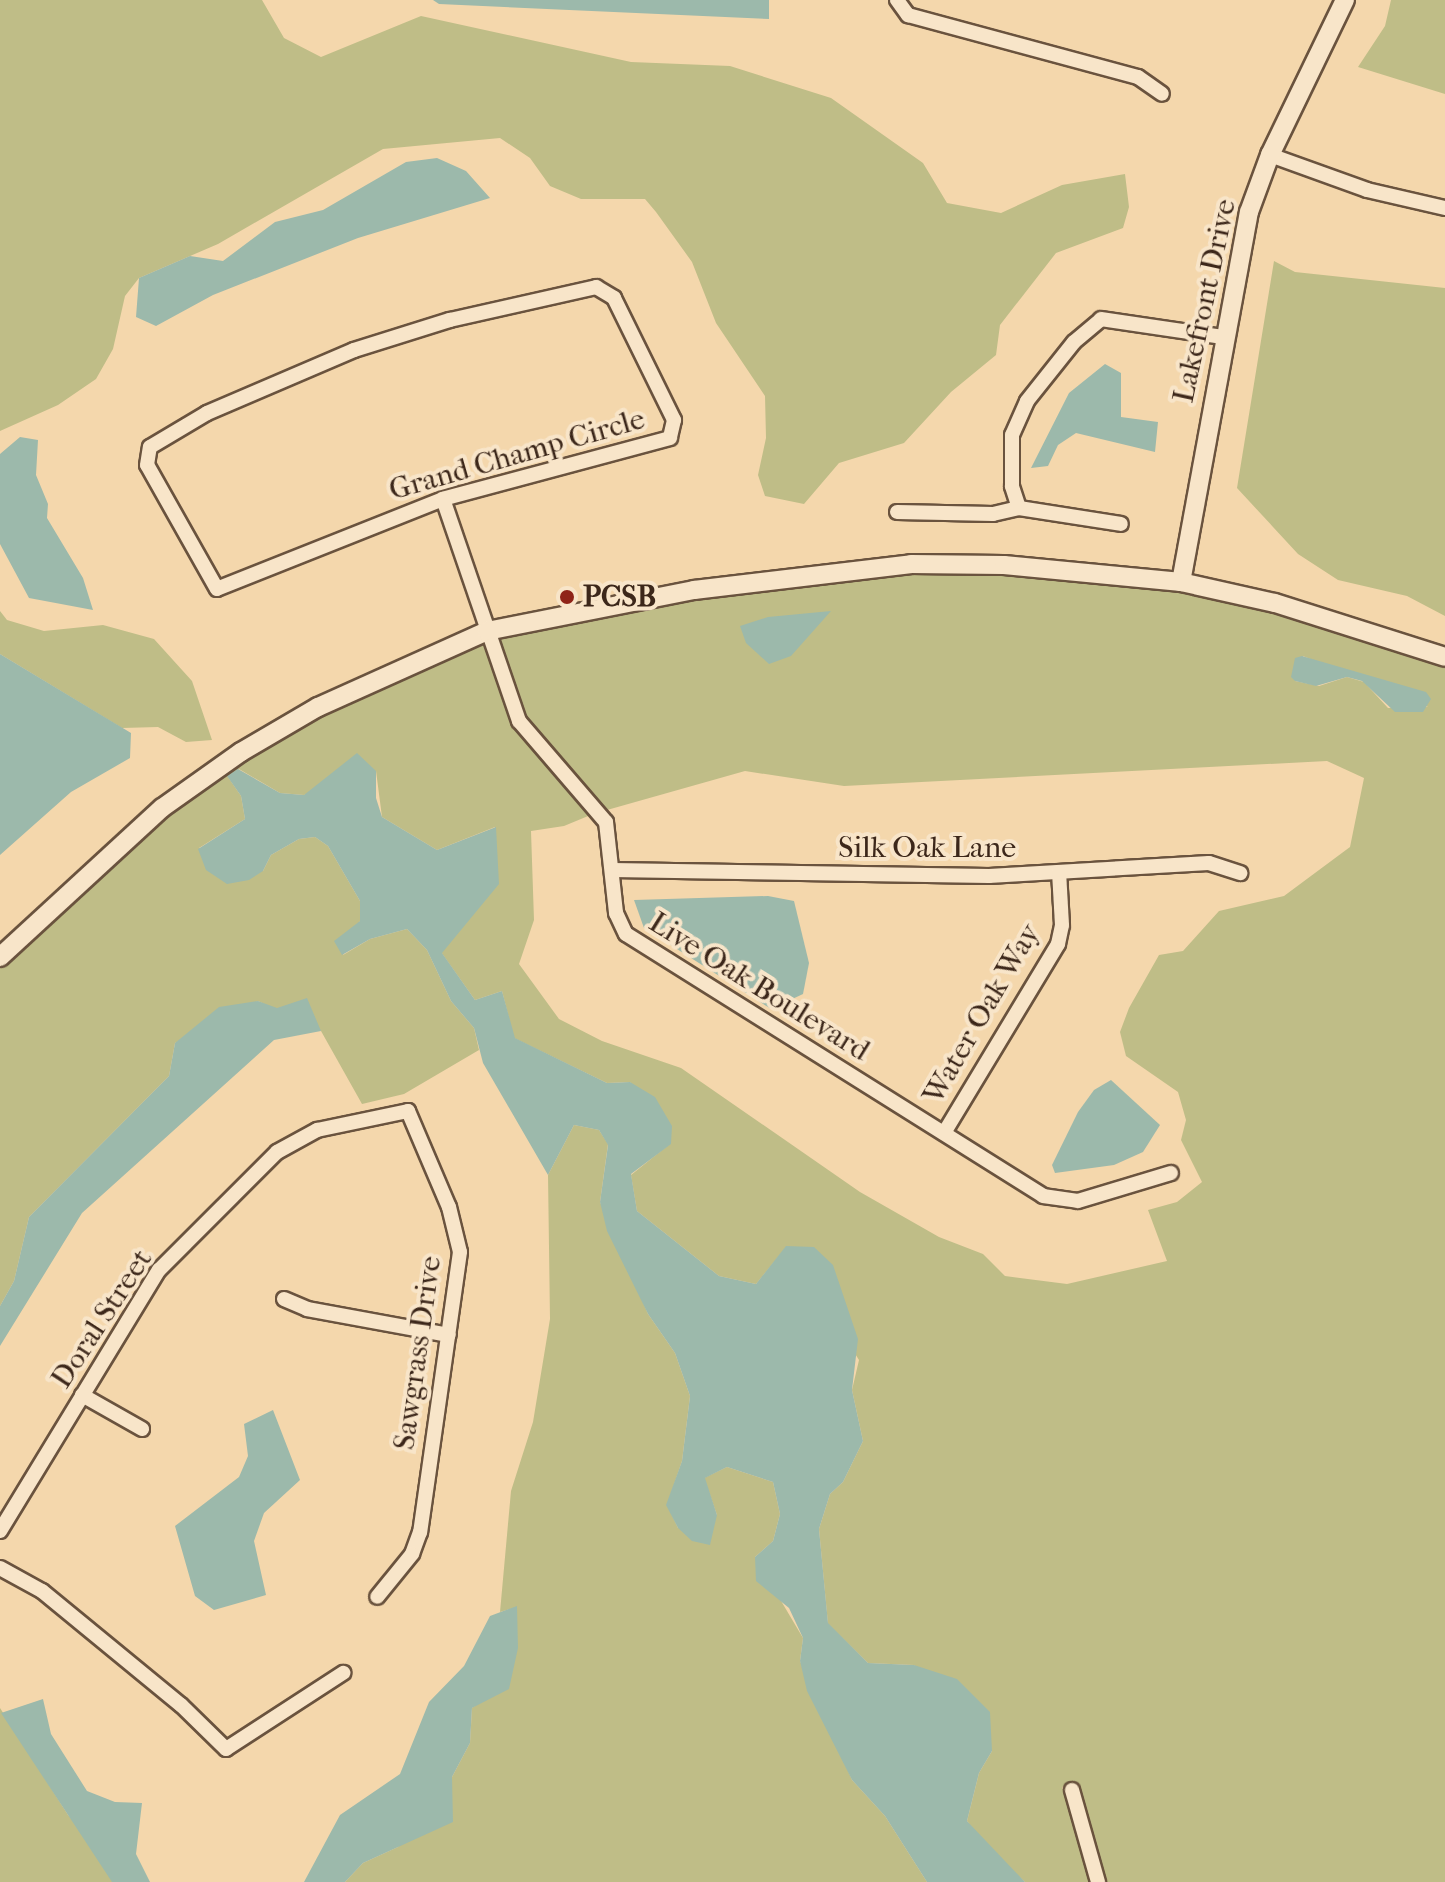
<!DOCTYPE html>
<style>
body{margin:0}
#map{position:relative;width:1445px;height:1882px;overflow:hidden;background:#f4d7ac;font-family:"IM FELL French Canon",serif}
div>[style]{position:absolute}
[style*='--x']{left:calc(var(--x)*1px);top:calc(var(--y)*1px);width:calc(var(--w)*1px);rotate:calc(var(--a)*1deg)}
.green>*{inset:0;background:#bfbd87}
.water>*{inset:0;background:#9cb9ab}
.roads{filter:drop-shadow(2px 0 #6a533e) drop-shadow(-2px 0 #6a533e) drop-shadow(0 2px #6a533e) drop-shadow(0 -2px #6a533e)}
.minor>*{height:14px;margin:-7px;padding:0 7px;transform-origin:7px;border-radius:7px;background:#f8e5c9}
.tertiary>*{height:18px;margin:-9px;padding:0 9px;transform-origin:9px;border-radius:9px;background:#f8e5c9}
.dots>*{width:22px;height:22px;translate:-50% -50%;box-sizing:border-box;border:4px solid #f8e5c9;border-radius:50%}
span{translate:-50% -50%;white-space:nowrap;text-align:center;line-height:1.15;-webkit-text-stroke:8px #f8e5c9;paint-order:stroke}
.street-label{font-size:30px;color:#3c271a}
.poi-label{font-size:30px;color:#3c271a;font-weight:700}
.left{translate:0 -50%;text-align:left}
</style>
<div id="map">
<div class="green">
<i style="clip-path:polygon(0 0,262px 0,284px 38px,321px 57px,421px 16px,631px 62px,730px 66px,831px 98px,923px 163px,947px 203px,1001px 213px,1062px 185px,1125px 174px,1129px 207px,1123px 228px,1056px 253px,1000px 325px,996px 355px,951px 392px,904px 443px,839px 463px,804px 504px,765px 496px,758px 475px,766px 438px,765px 396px,716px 323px,692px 262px,656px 212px,645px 199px,581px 199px,550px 186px,530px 158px,500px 138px,383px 149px,218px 244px,139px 278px,125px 296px,113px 349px,96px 379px,58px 405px,0 431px)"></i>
<i style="clip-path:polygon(1391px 0,1445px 0,1445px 94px,1358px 67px,1385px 26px)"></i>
<i style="clip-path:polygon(1274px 261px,1295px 272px,1445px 288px,1445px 616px,1407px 596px,1338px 580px,1298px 554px,1237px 488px)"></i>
<i style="clip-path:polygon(evenodd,911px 571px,1003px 572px,1180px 589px,1273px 610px,1445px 665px,1445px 1882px,1106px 1882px,1076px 1782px,1062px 1787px,1091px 1882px,1025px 1882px,992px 1852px,967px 1821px,979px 1773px,992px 1751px,914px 1665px,868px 1663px,828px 1624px,819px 1529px,830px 1494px,843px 1482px,863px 1441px,852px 1390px,859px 1360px,787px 1246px,756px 1284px,719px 1276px,637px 1211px,631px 1175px,671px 1143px,630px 1082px,607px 1083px,514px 1038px,502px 991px,475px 1000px,441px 952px,472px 914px,495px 827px,437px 850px,382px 817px,376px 771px,304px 795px,280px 793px,239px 769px,228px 777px,241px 796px,245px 819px,199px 848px,263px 871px,271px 855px,299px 839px,315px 837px,328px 846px,360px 901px,360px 921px,343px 955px,370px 939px,407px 929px,427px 950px,451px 1001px,474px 1028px,479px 1050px,404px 1094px,362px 1104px,321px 1031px,258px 1001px,175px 1043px,169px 1076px,29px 1217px,14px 1281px,0 1306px,0 967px,166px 813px,245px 757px,321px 713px,482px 641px,512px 725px,593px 814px,564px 826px,531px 831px,534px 920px,519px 964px,559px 1019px,602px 1041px,681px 1068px,860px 1192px,939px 1237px,983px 1254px,1005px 1276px,1067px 1284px,1167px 1261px,1148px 1210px,1177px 1202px,1202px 1182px,1181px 1140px,1186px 1120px,1178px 1092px,1126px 1056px,1120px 1032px,1129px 1008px,1159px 955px,1183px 951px,1219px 911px,1284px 896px,1350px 847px,1364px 778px,1327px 761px,844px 786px,745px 771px,607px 810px,526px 717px,497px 637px,694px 597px,911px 571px,1303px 656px,1428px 707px,1388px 708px,1364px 682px,1347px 677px,1319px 686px,1295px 681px,1303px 656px)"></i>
<i style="clip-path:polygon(0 611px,7px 620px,44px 631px,103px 625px,154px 639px,192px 681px,212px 740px,186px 742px,158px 727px,122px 728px,94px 711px,0 654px)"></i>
<i style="clip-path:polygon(574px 1125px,599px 1130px,608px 1144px,600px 1202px,648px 1314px,675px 1353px,690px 1396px,682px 1461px,667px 1505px,678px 1528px,717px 1515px,704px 1478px,727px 1467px,773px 1482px,780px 1514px,773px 1541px,755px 1557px,803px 1638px,800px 1661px,852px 1780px,885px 1816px,927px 1882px,345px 1882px,363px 1863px,398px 1847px,452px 1777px,470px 1743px,472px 1708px,488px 1696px,517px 1607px,500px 1612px,511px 1491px,533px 1422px,550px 1319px,548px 1175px)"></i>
<i style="clip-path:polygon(0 1708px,68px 1815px,125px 1882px,0 1882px)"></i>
</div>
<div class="water">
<i style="clip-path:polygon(433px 0,769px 0,769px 19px,439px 4px)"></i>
<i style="clip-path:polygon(437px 158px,466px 171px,490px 198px,358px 238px,213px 295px,156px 326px,136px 317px,139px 278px,190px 256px,223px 261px,275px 222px,323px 210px,406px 162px)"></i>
<i style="clip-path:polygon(1105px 364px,1121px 373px,1121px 417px,1158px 422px,1155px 452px,1076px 433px,1058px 445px,1048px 466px,1031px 468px,1069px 393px)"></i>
<i style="clip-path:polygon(20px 437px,38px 440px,36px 475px,48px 504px,47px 518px,83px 578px,93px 610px,29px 598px,0 544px,0 454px)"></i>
<i style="clip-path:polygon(831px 611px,791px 656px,769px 664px,746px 643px,740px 626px,768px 617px)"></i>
<i style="clip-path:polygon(0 654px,131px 733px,130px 758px,71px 792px,0 855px)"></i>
<i style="clip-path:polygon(1302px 656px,1426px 692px,1431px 699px,1423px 712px,1395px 712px,1362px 681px,1347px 677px,1316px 686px,1295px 681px,1291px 677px,1295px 658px)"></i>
<i style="clip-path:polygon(357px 753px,376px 771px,376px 798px,382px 817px,437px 850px,496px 827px,499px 884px,442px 953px,475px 1000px,502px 991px,515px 1038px,607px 1083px,630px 1082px,655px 1097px,672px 1126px,671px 1144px,631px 1174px,637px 1211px,719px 1276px,756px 1284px,786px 1246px,814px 1247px,833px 1265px,858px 1339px,852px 1390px,863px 1441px,843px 1482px,830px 1494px,819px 1529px,828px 1623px,868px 1663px,914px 1665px,957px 1679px,990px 1712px,992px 1751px,979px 1773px,967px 1821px,1025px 1882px,927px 1882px,885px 1816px,852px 1780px,807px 1691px,800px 1661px,803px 1638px,789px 1608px,756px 1581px,755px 1557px,773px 1541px,780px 1514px,773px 1482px,727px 1467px,705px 1478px,717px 1515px,710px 1545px,692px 1541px,678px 1528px,666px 1505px,682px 1461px,690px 1396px,675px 1353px,648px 1314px,607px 1231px,600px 1202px,608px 1145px,599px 1130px,574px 1125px,548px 1175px,483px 1063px,474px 1028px,451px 1001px,427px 950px,407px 929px,370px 939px,342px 955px,334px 941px,360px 921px,360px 901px,328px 846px,315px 837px,299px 839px,271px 855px,263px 871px,249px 880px,227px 884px,206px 870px,198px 849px,245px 819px,241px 796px,227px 776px,238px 769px,280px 793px,304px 795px)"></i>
<i style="clip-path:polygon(768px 896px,794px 901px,809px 963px,803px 994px,771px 1009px,644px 928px,634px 900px)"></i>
<i style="clip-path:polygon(307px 998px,321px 1031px,274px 1040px,82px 1213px,0 1346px,0 1306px,14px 1281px,29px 1217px,169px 1076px,175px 1043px,219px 1007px,258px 1001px,277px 1008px)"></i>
<i style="clip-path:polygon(1111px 1080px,1160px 1125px,1143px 1152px,1114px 1165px,1055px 1173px,1052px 1165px,1078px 1112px,1094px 1090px)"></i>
<i style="clip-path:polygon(273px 1410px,300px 1480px,264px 1513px,254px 1541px,266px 1595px,214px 1610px,195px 1596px,175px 1526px,239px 1477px,248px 1456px,244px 1424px)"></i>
<i style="clip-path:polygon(517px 1606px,518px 1648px,509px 1689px,472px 1708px,470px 1743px,452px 1777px,453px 1822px,363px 1863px,345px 1882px,304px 1882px,340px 1815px,400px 1774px,429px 1702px,464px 1666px,490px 1616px)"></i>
<i style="clip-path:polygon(43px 1699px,51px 1734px,87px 1791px,115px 1802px,142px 1803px,136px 1854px,150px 1882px,112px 1882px,1px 1713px)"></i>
</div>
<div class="roads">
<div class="minor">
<i style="--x:897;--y:0;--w:19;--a:54"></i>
<i style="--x:908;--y:15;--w:238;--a:15.1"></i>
<i style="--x:1138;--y:77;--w:29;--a:35"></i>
<i style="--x:1270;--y:155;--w:103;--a:19.8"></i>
<i style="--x:1367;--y:190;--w:80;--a:13"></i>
<i style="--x:596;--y:287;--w:21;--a:31"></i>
<i style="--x:614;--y:298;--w:136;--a:63.8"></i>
<i style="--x:674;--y:420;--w:18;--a:103"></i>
<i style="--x:670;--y:438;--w:235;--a:165"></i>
<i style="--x:443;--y:499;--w:243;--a:158.3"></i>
<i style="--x:217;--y:589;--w:142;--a:-119.4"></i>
<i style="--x:147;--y:465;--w:18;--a:-81"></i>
<i style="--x:150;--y:447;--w:66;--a:-30.8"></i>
<i style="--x:207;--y:413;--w:160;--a:-23.2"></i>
<i style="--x:354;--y:350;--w:101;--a:-17.4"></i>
<i style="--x:450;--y:320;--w:150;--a:-12.7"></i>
<i style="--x:443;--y:499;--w:235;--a:71.1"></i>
<i style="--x:519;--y:721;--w:133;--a:49.3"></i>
<i style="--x:606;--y:822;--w:92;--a:83.7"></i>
<i style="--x:616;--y:913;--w:23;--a:65"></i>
<i style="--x:626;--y:934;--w:492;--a:32.1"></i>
<i style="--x:1043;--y:1196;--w:35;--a:8"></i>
<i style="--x:1078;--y:1201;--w:97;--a:-16.8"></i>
<i style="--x:1019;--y:508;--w:103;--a:8.9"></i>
<i style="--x:897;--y:512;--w:96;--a:1.2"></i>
<i style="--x:993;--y:514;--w:27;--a:-13"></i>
<i style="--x:1019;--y:508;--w:23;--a:-108"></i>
<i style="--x:1012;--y:486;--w:51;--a:-90"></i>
<i style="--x:1012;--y:435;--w:37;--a:-66"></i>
<i style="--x:1027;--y:401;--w:75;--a:-51.5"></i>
<i style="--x:1074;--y:342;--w:35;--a:-40"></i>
<i style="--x:1101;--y:319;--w:123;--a:8.4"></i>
<i style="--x:612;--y:870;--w:377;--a:0.9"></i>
<i style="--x:989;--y:876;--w:220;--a:-3.4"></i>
<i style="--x:1209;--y:863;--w:33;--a:18"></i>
<i style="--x:944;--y:1133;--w:221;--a:-58.9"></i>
<i style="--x:1058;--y:944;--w:19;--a:-78"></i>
<i style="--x:1062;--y:925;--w:53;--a:-93.2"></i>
<i style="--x:284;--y:1299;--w:25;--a:23"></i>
<i style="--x:307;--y:1309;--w:144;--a:10.4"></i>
<i style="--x:82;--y:1395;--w:69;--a:29.5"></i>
<i style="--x:0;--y:1531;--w:306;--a:-58.7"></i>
<i style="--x:159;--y:1270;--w:167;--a:-45"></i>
<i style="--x:277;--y:1152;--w:46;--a:-28.8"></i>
<i style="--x:317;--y:1130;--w:93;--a:-11.8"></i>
<i style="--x:408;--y:1111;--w:104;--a:66.9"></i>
<i style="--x:449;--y:1207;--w:46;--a:76.3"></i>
<i style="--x:460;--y:1252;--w:283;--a:98.1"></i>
<i style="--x:420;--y:1532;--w:23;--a:110"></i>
<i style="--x:412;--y:1554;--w:55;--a:129.1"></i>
<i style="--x:0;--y:1568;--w:48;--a:28.7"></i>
<i style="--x:42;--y:1591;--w:180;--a:39.4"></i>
<i style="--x:181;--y:1705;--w:63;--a:44.4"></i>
<i style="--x:226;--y:1749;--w:140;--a:-33"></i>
<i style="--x:1072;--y:1790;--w:96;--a:74.2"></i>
</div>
<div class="tertiary">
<i style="--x:1181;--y:582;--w:376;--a:-79.6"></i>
<i style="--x:1249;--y:212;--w:61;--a:-69.8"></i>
<i style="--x:1270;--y:155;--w:172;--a:-64.2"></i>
<i style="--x:0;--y:957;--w:220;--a:-42.6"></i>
<i style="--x:162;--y:808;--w:97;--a:-35.3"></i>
<i style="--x:241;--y:752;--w:89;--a:-30.3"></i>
<i style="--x:318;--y:707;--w:185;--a:-24.2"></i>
<i style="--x:487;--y:631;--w:211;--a:-11.2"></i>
<i style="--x:694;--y:590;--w:219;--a:-6.8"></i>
<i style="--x:911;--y:564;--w:93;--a:0.6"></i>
<i style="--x:1004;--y:565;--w:178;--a:5.5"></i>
<i style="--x:1181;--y:582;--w:96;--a:12.6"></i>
<i style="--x:1275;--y:603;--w:178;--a:17.6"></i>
</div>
</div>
<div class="dots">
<i style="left:567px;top:597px;background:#8f2418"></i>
</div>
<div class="street-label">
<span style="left:1205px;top:301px;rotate:-78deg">Lakefront Drive</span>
<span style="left:517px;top:455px;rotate:-16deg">Grand Champ Circle</span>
<span style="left:927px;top:848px">Silk Oak Lane</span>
<span style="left:759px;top:987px;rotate:32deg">Live Oak Boulevard</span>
<span style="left:982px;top:1014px;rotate:-60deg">Water Oak Way</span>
<span style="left:102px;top:1319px;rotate:-57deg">Doral Street</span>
<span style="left:418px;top:1353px;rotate:-82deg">Sawgrass Drive</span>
</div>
<div class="poi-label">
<span class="left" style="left:583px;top:597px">PCSB</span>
</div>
</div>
